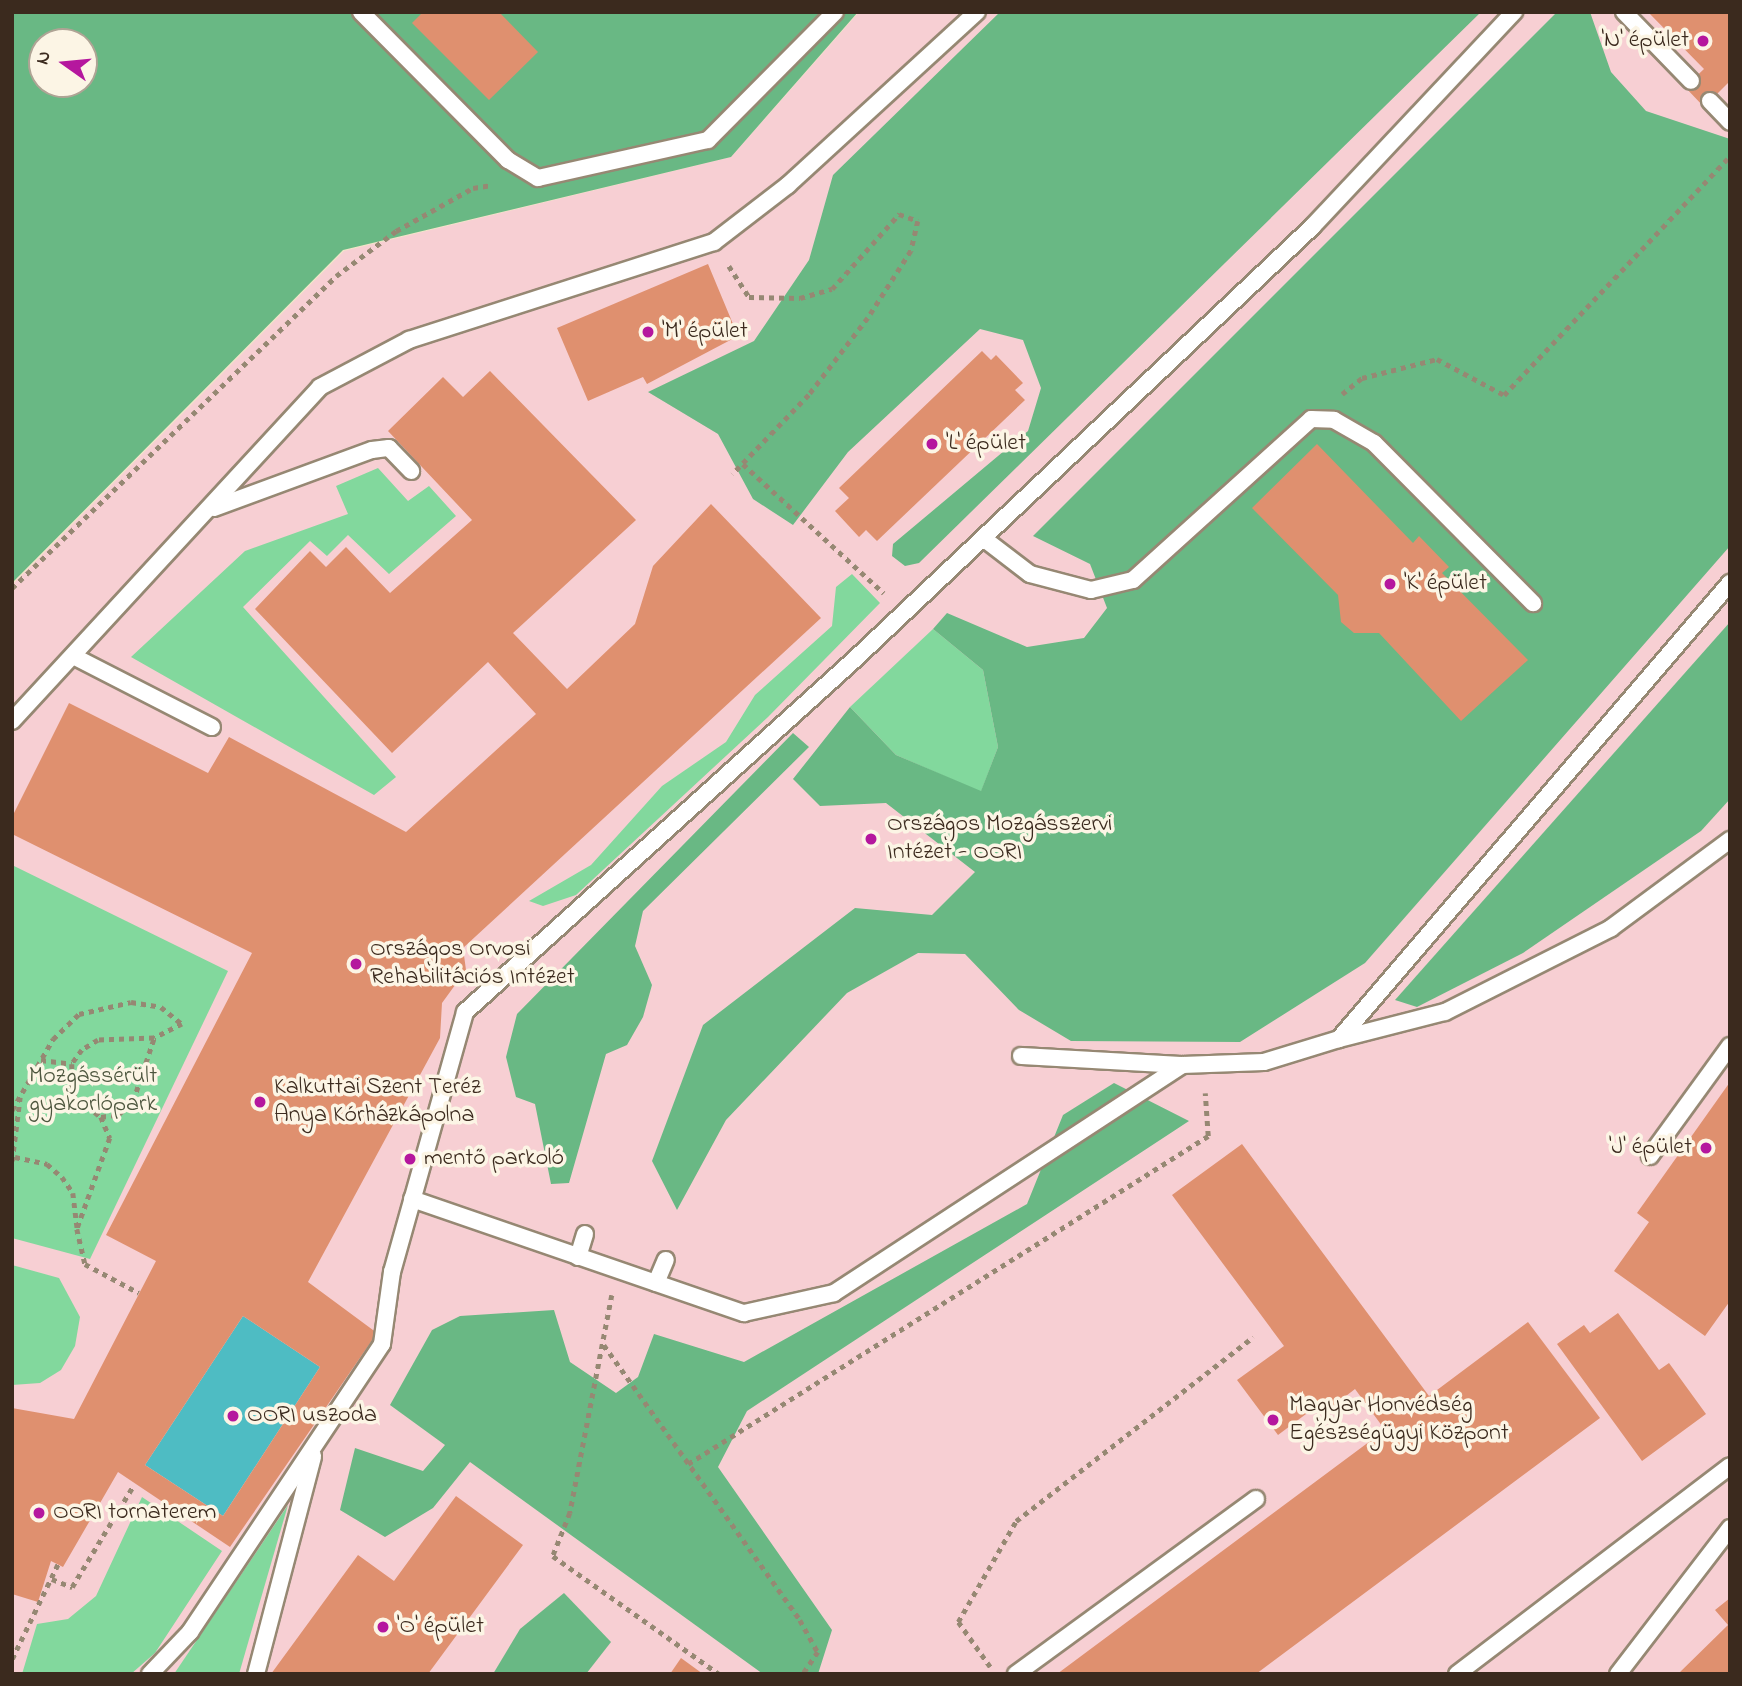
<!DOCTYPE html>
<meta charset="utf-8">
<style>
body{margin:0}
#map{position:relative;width:1742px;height:1686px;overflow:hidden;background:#f1e5c8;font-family:"Indie Flower",sans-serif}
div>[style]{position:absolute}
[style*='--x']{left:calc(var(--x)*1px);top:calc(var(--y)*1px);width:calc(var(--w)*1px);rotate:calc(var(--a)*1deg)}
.built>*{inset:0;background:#f7cfd3}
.green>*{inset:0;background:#82d89d}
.forest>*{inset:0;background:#69b884}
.water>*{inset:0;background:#4ebcc3}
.building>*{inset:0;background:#df906f}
.path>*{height:4.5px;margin-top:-2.25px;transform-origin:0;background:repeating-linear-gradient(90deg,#968873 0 5px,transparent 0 10px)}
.roads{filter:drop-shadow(2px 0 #968873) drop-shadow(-2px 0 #968873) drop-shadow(0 2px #968873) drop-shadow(0 -2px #968873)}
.lane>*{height:16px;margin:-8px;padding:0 8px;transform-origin:8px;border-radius:8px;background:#fff}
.dots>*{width:19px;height:19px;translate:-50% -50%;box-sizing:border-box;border:4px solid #fcf5e5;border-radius:50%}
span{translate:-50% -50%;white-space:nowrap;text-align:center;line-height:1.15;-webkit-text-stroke:7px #fcf5e5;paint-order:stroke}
.poi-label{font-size:24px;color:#3b2a1e}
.right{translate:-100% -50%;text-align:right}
.left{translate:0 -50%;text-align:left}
.park-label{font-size:24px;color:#4d563e}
.frame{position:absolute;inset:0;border:14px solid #3b2a1e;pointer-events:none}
.north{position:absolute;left:28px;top:28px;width:70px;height:70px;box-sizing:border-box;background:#fcf5e5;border:2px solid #afa495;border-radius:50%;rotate:285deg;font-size:19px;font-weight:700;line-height:28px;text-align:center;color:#3b2a1e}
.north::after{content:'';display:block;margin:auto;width:24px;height:32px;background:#b5179e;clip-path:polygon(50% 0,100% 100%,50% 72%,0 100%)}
</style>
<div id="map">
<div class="built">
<i style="clip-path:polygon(859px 12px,1730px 12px,1730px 1674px,12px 1674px,12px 585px,344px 251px,731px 157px)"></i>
</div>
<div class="green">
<i style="clip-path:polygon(378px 468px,408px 501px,429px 486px,456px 516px,389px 574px,348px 535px,327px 556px,310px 541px,243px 607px,396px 777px,374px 795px,131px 657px,245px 551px,348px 514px,336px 486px)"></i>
<i style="clip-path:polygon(852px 574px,880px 603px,768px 717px,576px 895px,543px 906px,529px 901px,591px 865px,662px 786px,726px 742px,755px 695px,832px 626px,836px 587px)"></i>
<i style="clip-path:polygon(933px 629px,983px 670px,998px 747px,981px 792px,896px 755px,850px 707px)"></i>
<i style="clip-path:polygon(12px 865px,228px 971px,90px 1259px,12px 1238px)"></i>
<i style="clip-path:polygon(12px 1265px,59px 1278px,80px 1317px,75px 1346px,61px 1370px,40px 1383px,12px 1385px)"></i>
<i style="clip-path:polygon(142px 1497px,222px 1551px,155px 1653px,131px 1674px,22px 1674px,37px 1624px,68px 1619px,96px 1596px)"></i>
<i style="clip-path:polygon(288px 1505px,239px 1674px,174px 1674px)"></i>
</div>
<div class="forest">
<i style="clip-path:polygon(evenodd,12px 12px,858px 12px,731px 157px,343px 250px,12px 583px,12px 12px,42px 42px,84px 42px,84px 84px,42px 84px,42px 42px)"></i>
<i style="clip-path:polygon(1000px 12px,1481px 12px,919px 563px,905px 566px,892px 556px,893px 544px,1028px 431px,1041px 388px,1023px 340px,980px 329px,848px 452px,793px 525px,753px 499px,718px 434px,648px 392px,754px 341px,809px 260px,833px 175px)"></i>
<i style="clip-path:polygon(1557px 12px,1590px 12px,1611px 72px,1646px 111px,1730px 139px,1730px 546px,1365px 963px,1240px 1042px,1071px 1041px,1019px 1010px,965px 954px,918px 953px,847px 993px,726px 1120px,677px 1210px,652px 1161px,703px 1025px,855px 908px,932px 915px,975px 872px,886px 803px,820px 806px,793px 779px,850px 707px,896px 755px,981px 791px,998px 747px,983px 670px,933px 629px,947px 613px,1027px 647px,1084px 638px,1107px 608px,1090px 564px,1033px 536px)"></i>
<i style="clip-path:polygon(1730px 622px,1730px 799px,1701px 831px,1523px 953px,1417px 1007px,1395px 1000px)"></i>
<i style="clip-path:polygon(793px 733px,809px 747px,643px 911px,635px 946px,652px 985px,643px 1017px,627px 1045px,606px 1054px,569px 1183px,551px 1184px,535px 1104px,516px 1097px,506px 1057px,517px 1014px)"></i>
<i style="clip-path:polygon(1114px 1083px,1189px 1121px,747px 1411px,718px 1467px,832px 1630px,818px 1674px,763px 1674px,470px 1462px,433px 1508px,385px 1537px,340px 1510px,355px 1448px,423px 1471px,445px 1445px,390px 1405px,432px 1330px,460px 1316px,554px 1310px,570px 1362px,616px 1393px,638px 1377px,654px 1334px,744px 1362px,1027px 1204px,1063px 1115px)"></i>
<i style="clip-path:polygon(564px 1593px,611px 1642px,586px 1674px,493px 1674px,520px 1629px)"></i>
</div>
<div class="water">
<i style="clip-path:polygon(243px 1316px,320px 1367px,223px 1516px,145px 1465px)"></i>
</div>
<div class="building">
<i style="clip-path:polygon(423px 12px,499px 12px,538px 52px,489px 100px,412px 23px)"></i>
<i style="clip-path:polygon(1648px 12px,1730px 12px,1730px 81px,1704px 107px,1685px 87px,1704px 69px)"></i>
<i style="clip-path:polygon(708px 264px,738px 336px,647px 384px,643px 377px,588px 401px,557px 328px)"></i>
<i style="clip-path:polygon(982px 351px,991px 360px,996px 355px,1023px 383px,1015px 390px,1025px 400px,877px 541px,866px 530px,859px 537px,835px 511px,849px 498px,839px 488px)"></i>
<i style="clip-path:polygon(evenodd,490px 371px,636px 520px,513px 633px,567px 689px,635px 624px,653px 566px,711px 504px,821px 618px,463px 948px,466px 970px,442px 1003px,440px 1038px,308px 1282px,377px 1333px,230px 1547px,118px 1472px,63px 1567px,51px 1561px,38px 1602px,12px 1594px,12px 1408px,74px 1419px,156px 1261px,106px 1235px,252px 953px,12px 834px,12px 817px,69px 703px,208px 773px,229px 737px,406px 832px,536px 714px,488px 662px,392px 753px,255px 609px,310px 551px,326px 567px,346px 547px,390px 593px,472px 520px,388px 431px,443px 377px,463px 397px,490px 371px,243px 1316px,320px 1367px,223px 1516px,145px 1465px,243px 1316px)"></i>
<i style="clip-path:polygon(1317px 444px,1413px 543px,1419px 536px,1449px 567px,1442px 573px,1528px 660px,1461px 721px,1379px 633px,1354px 633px,1341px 622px,1338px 595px,1252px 508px)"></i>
<i style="clip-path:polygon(1730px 1082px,1730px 1301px,1705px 1336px,1614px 1271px,1649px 1222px,1637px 1213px)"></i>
<i style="clip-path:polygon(1242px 1144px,1429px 1396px,1528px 1322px,1600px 1418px,1256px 1674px,1057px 1674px,1385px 1430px,1355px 1389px,1324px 1413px,1318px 1405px,1278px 1435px,1237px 1380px,1284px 1346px,1172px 1195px)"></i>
<i style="clip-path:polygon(1618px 1313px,1659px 1370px,1669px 1363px,1706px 1414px,1642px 1461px,1557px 1344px,1584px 1325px,1590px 1333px)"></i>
<i style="clip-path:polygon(456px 1496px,523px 1545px,428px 1674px,271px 1674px,358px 1555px,394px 1581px)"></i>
<i style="clip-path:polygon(1730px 1598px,1730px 1674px,1678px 1674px,1728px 1625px,1715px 1610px)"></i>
<i style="clip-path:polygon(681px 1658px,703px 1674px,670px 1674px)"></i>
</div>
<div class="path">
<i style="--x:729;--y:266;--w:37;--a:57"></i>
<i style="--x:749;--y:297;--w:51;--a:1.1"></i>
<i style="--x:800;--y:298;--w:33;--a:-16"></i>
<i style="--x:832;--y:289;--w:101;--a:-48.2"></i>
<i style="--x:899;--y:214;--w:20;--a:20"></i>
<i style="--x:918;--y:221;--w:31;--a:103"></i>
<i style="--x:911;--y:251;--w:80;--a:122.7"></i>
<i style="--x:868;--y:318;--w:97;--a:127.5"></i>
<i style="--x:809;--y:395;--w:110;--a:133.9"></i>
<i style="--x:1342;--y:394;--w:26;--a:-39"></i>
<i style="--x:1362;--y:378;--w:77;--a:-14.2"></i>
<i style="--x:1437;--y:359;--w:76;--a:28.2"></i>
<i style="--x:1504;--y:395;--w:329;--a:-46.6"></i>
<i style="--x:743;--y:464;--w:191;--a:42.5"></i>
<i style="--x:12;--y:588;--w:450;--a:-43.9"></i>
<i style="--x:336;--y:276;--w:75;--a:-36.9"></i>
<i style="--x:396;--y:231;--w:88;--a:-29.2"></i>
<i style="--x:473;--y:188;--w:19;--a:-9"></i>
<i style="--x:41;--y:1060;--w:31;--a:7"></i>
<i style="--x:12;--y:1110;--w:82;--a:-60"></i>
<i style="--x:53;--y:1039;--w:36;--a:-44"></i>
<i style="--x:79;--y:1014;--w:53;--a:-13"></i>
<i style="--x:131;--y:1002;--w:30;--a:9"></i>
<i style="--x:161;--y:1007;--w:27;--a:39"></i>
<i style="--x:182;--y:1024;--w:31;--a:153"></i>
<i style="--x:154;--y:1038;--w:56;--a:178"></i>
<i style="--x:98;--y:1040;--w:19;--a:148"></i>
<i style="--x:82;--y:1050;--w:17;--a:126"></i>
<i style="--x:72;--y:1064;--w:29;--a:90"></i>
<i style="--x:72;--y:1093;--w:38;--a:40"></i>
<i style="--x:101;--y:1117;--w:18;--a:-9"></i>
<i style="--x:119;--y:1114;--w:19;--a:-43"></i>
<i style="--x:133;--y:1101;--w:66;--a:-71.6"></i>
<i style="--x:101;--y:1117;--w:23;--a:67"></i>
<i style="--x:110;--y:1138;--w:97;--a:109.9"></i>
<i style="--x:77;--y:1229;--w:36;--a:77"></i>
<i style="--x:85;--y:1264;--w:61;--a:28.2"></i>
<i style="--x:15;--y:1157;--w:33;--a:12"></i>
<i style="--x:47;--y:1164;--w:20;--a:41"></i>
<i style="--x:62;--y:1177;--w:19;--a:55"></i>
<i style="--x:73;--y:1193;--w:35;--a:83"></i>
<i style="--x:12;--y:1161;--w:64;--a:-82.9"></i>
<i style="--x:612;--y:1295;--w:222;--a:100.9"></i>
<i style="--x:570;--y:1513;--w:46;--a:111.6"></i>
<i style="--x:553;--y:1556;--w:204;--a:35.4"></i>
<i style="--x:604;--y:1345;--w:338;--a:54.5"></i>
<i style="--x:800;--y:1620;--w:37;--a:61"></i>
<i style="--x:818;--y:1652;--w:27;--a:124"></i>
<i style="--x:688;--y:1464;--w:615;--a:-32.24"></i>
<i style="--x:1208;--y:1136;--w:43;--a:-94"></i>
<i style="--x:52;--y:1579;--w:22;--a:22"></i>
<i style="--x:72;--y:1587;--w:116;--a:-58.8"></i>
<i style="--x:12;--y:1659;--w:106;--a:-64.2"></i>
<i style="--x:990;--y:1667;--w:55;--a:-125.4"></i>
<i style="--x:958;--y:1622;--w:116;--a:-60.1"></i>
<i style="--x:1016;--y:1521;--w:300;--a:-37.8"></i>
</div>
<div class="roads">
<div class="lane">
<i style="--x:361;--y:12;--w:209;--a:45.2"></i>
<i style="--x:508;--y:160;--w:35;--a:31"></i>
<i style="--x:538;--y:178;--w:174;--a:-12.6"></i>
<i style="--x:708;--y:140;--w:180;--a:-45.2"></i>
<i style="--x:1624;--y:12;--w:96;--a:45.8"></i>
<i style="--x:1710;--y:101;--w:29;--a:46"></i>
<i style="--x:214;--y:508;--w:168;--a:-20.2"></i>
<i style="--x:372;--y:450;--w:17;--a:-7"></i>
<i style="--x:389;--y:448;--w:32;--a:46"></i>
<i style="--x:983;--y:538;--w:59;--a:37.5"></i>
<i style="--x:1030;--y:574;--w:63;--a:14.7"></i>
<i style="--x:1091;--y:590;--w:43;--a:-13.4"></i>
<i style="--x:1133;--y:580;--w:240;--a:-42.1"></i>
<i style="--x:1311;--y:419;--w:23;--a:2"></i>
<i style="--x:1334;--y:420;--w:46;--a:29.9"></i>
<i style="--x:1374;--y:443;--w:226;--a:45.2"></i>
<i style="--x:73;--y:656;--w:156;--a:27.1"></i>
<i style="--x:12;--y:721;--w:454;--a:-47.3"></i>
<i style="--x:320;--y:387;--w:101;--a:-27.8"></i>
<i style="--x:409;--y:340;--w:320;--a:-17.8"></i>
<i style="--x:714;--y:242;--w:93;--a:-37.6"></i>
<i style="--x:788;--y:185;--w:256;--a:-42.5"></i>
<i style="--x:1339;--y:1039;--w:109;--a:-14.3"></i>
<i style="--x:1445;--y:1012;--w:186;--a:-26.8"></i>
<i style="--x:1611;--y:928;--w:148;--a:-36.5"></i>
<i style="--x:1021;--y:1056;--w:161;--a:3.2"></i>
<i style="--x:1650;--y:1156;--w:136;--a:-54"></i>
<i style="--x:412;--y:1199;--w:351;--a:19"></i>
<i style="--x:744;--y:1313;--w:92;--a:-12.5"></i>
<i style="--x:834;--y:1293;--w:416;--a:-33.2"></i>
<i style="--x:1182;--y:1065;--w:82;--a:-2.1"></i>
<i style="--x:1264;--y:1062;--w:78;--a:-17"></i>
<i style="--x:1339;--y:1039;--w:601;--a:-49.39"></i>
<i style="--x:578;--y:1257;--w:24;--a:-73"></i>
<i style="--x:656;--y:1283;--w:25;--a:-67"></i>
<i style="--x:150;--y:1674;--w:58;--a:-46.4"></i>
<i style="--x:190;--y:1632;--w:346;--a:-56.3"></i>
<i style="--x:382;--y:1344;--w:73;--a:-82.1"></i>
<i style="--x:392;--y:1272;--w:270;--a:-74.3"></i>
<i style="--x:465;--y:1012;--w:526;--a:-42.15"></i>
<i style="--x:855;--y:659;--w:630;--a:-43.39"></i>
<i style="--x:1313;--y:226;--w:294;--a:-46.8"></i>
<i style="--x:256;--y:1674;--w:225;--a:-75.3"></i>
<i style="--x:1016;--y:1674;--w:297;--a:-36.1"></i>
<i style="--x:1457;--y:1674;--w:343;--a:-37.3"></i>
<i style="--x:1618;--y:1674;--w:184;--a:-52.5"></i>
</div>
</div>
<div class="dots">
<i style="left:1703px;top:41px;background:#b5179e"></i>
<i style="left:648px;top:332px;background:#b5179e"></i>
<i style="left:932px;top:444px;background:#b5179e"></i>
<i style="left:1390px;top:584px;background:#b5179e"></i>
<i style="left:871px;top:839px;background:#b5179e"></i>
<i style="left:356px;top:964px;background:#b5179e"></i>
<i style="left:260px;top:1102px;background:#b5179e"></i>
<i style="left:1706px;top:1148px;background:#b5179e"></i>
<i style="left:410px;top:1159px;background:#b5179e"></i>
<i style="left:233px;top:1416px;background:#b5179e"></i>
<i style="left:1273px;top:1420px;background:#b5179e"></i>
<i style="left:39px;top:1513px;background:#b5179e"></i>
<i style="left:383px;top:1627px;background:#b5179e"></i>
</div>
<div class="poi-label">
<span class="right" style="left:1689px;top:41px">'N' épület</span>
<span class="left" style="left:662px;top:332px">'M' épület</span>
<span class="left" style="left:946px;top:444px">'L' épület</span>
<span class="left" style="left:1404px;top:584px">'K' épület</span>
<span class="left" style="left:887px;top:839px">Országos Mozgásszervi<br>Intézet - OORI</span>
<span class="left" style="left:370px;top:964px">Országos Orvosi<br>Rehabilitációs Intézet</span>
<span class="left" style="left:274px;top:1102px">Kalkuttai Szent Teréz<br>Anya Kórházkápolna</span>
<span class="right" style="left:1692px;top:1148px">'J' épület</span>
<span class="left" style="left:424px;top:1159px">mentő parkoló</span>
<span class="left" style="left:1289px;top:1420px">Magyar Honvédség<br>Egészségügyi Központ</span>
<span class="left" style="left:247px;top:1416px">OORI uszoda</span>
<span class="left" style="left:53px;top:1513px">OORI tornaterem</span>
<span class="left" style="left:397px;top:1627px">'O' épület</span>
</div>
<div class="park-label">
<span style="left:93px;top:1091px">Mozgássérült<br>gyakorlópark</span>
</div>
<div class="frame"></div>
<div class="north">N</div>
</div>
